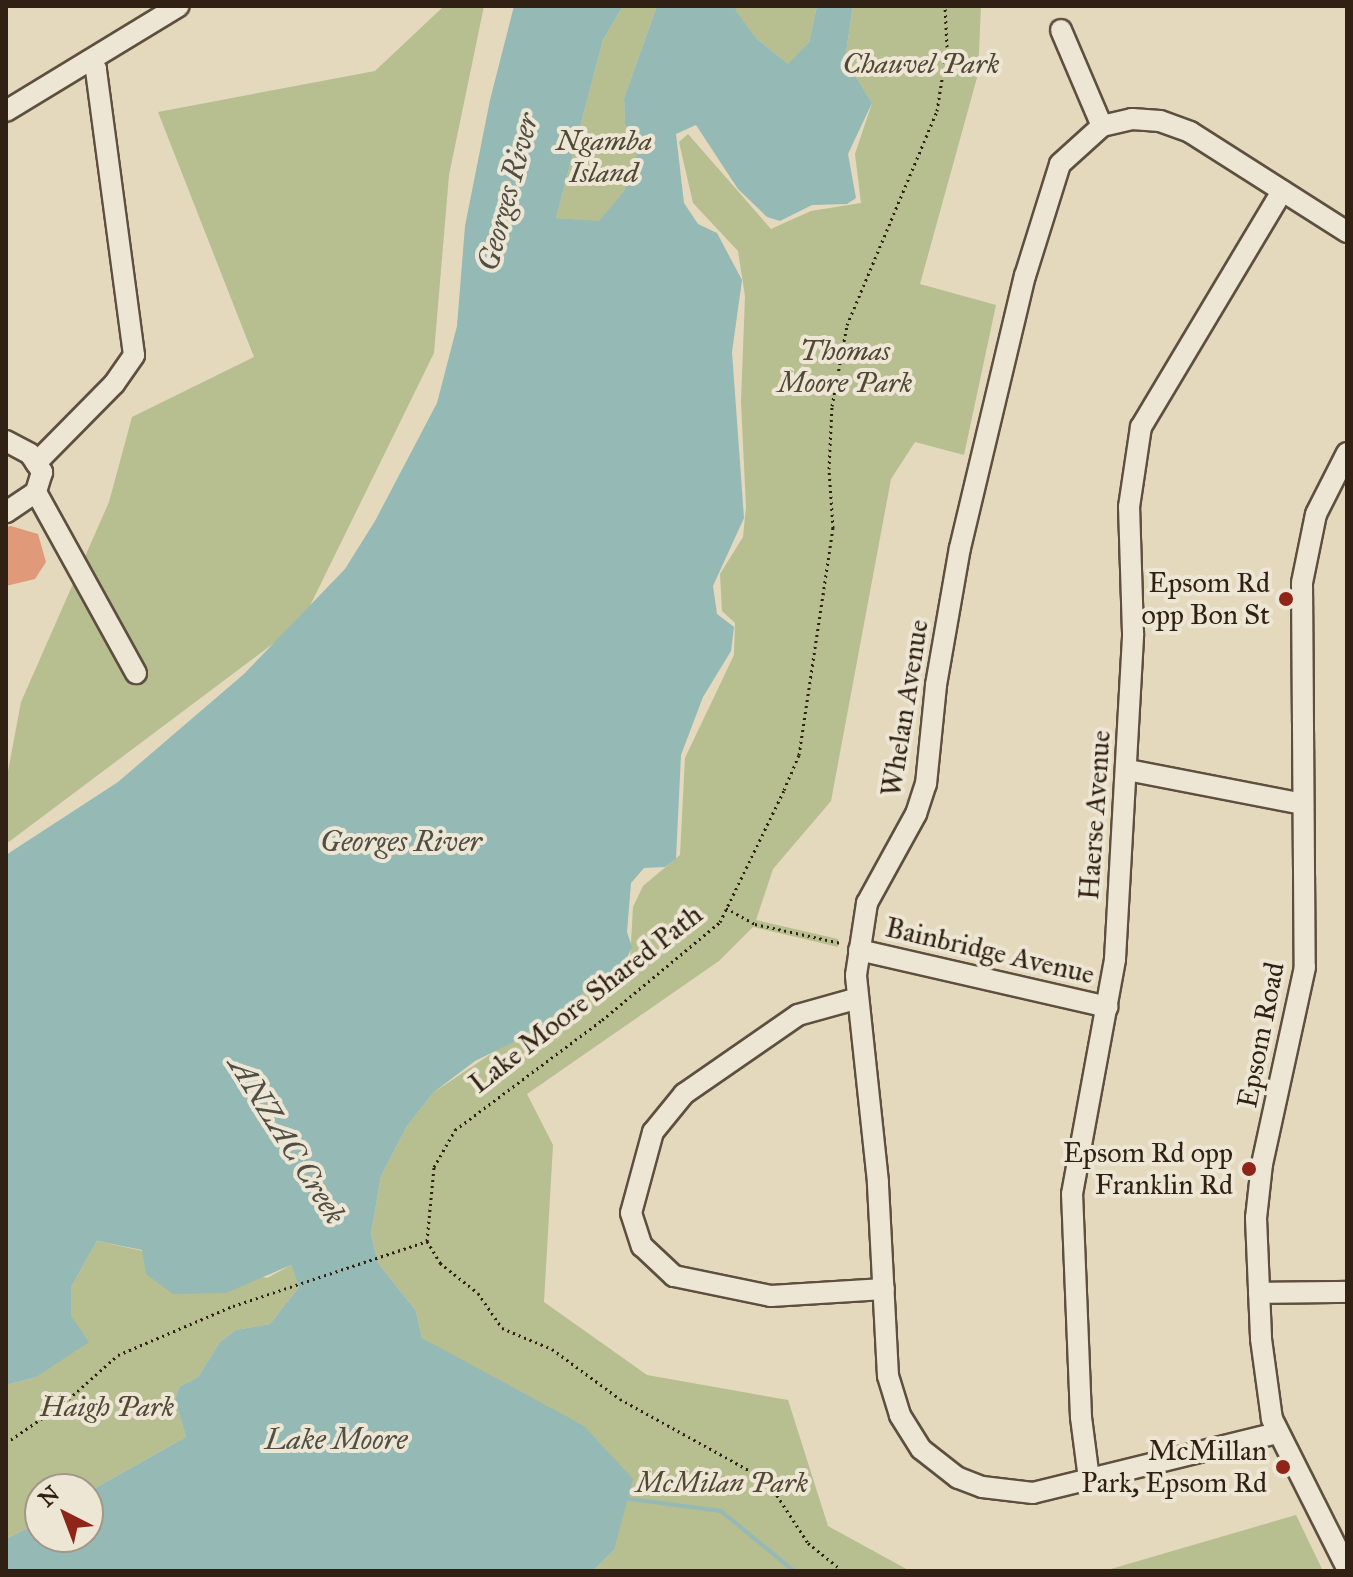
<!DOCTYPE html>
<style>
body{margin:0}
#map{position:relative;width:1353px;height:1577px;overflow:hidden;background:#e4d8bd;font-family:"IM FELL Great Primer",serif}
div>[style]{position:absolute}
[style*='--x']{left:calc(var(--x)*1px);top:calc(var(--y)*1px);width:calc(var(--w)*1px);rotate:calc(var(--a)*1deg)}
.green>*{inset:0;background:#b7be8f}
.water>*{inset:0;background:#95b9b5}
.stream>*{height:4px;margin:-2px;padding:0 2px;transform-origin:2px;border-radius:2px;background:#95b9b5}
.building>*{inset:0;background:#e09a79}
.path>*{height:3px;margin-top:-1.5px;transform-origin:0;background:repeating-linear-gradient(90deg,#312115 0 2px,transparent 0 6px)}
.roads{filter:drop-shadow(2px 0 #5e4f3f) drop-shadow(-2px 0 #5e4f3f) drop-shadow(0 2px #5e4f3f) drop-shadow(0 -2px #5e4f3f)}
.minor>*{height:20px;margin:-10px;padding:0 10px;transform-origin:10px;border-radius:10px;background:#ede6d4}
.dots>*{width:22px;height:22px;translate:-50% -50%;box-sizing:border-box;border:4px solid #ede6d4;border-radius:50%}
span{translate:-50% -50%;white-space:nowrap;text-align:center;line-height:1.15;-webkit-text-stroke:8px #ede6d4;paint-order:stroke}
.park-label{font-size:28px;color:#524834;font-style:italic}
.poi-label{font-size:28px;color:#312115}
.right{translate:-100% -50%;text-align:right}
.street-label{font-size:28px;color:#312115}
.water-label{font-size:30px;color:#4f4f45;font-style:italic}
.frame{position:absolute;inset:0;border:8px solid #312115;pointer-events:none}
.north{position:absolute;left:24px;top:1473px;width:80px;height:80px;box-sizing:border-box;background:#ede6d4;border:2px solid #a29788;border-radius:50%;rotate:318deg;font-size:22px;font-weight:700;line-height:32px;text-align:center;color:#312115}
.north::after{content:'';display:block;margin:auto;width:28px;height:36px;background:#8f2418;clip-path:polygon(50% 0,100% 100%,50% 72%,0 100%)}
</style>
<div id="map">
<div class="green">
<i style="clip-path:polygon(444px 6px,484px 6px,449px 175px,434px 353px,302px 622px,6px 844px,6px 782px,21px 702px,109px 502px,132px 417px,254px 357px,158px 112px,375px 71px)"></i>
<i style="clip-path:polygon(623px 6px,657px 6px,624px 98px,625px 124px,637px 153px,624px 191px,599px 222px,556px 218px,603px 40px)"></i>
<i style="clip-path:polygon(738px 6px,817px 6px,809px 42px,789px 65px,756px 38px,734px 10px)"></i>
<i style="clip-path:polygon(853px 6px,981px 6px,978px 74px,920px 284px,996px 305px,964px 455px,915px 442px,891px 479px,831px 801px,773px 869px,756px 920px,838px 939px,838px 947px,753px 927px,719px 961px,527px 1094px,553px 1145px,544px 1302px,647px 1375px,788px 1400px,828px 1526px,910px 1571px,593px 1571px,614px 1550px,503px 1385px,422px 1338px,416px 1311px,378px 1263px,371px 1234px,381px 1176px,407px 1126px,434px 1092px,630px 961px,633px 907px,643px 886px,680px 855px,685px 758px,734px 655px,735px 623px,722px 611px,720px 574px,743px 537px,746px 507px,741px 402px,745px 296px,738px 251px,693px 203px,679px 142px,688px 134px,771px 229px,811px 211px,861px 203px,855px 154px,872px 103px,845px 59px)"></i>
<i style="clip-path:polygon(97px 1241px,267px 1278px,291px 1265px,299px 1287px,270px 1324px,236px 1330px,220px 1342px,198px 1377px,179px 1387px,175px 1400px,186px 1437px,88px 1492px,40px 1489px,40px 1522px,6px 1539px,6px 1385px,36px 1377px,71px 1316px,71px 1287px)"></i>
<i style="clip-path:polygon(1296px 1515px,1323px 1571px,1104px 1571px)"></i>
</div>
<div class="water">
<i style="clip-path:polygon(514px 6px,623px 6px,603px 40px,556px 218px,599px 221px,624px 191px,637px 153px,625px 124px,624px 98px,657px 6px,738px 6px,735px 10px,756px 38px,788px 64px,809px 42px,817px 6px,853px 6px,845px 59px,872px 103px,848px 154px,856px 198px,847px 204px,812px 205px,780px 221px,767px 217px,738px 189px,696px 125px,676px 134px,684px 203px,698px 224px,717px 233px,742px 280px,732px 352px,744px 518px,713px 586px,717px 614px,734px 627px,731px 651px,703px 697px,681px 755px,676px 859px,665px 867px,644px 868px,631px 883px,627px 932px,632px 947px,626px 960px,528px 1035px,475px 1061px,434px 1092px,407px 1126px,381px 1176px,371px 1234px,378px 1263px,416px 1311px,422px 1338px,584px 1426px,633px 1479px,614px 1550px,593px 1571px,6px 1571px,6px 1539px,40px 1522px,40px 1537px,88px 1537px,88px 1492px,186px 1437px,175px 1400px,179px 1387px,198px 1377px,220px 1342px,236px 1330px,270px 1324px,299px 1287px,291px 1265px,226px 1293px,173px 1294px,146px 1274px,142px 1250px,97px 1241px,71px 1287px,71px 1316px,89px 1342px,36px 1377px,6px 1385px,6px 855px,118px 782px,244px 674px,345px 569px,375px 521px,437px 403px,457px 326px,465px 226px,490px 100px)"></i>
</div>
<div class="stream">
<i style="--x:623;--y:1498;--w:99;--a:7.6"></i>
<i style="--x:721;--y:1511;--w:94;--a:39.4"></i>
</div>
<div class="building">
<i style="clip-path:polygon(11px 526px,38px 534px,46px 562px,35px 579px,6px 586px,6px 527px)"></i>
</div>
<div class="path">
<i style="--x:726;--y:908;--w:33;--a:29"></i>
<i style="--x:755;--y:924;--w:88;--a:12.5"></i>
<i style="--x:427;--y:1241;--w:74;--a:-84.6"></i>
<i style="--x:434;--y:1167;--w:43;--a:-60.4"></i>
<i style="--x:455;--y:1130;--w:184;--a:-36.8"></i>
<i style="--x:602;--y:1020;--w:153;--a:-39.7"></i>
<i style="--x:720;--y:922;--w:147;--a:-64.1"></i>
<i style="--x:784;--y:790;--w:38;--a:-67"></i>
<i style="--x:799;--y:755;--w:230;--a:-81.5"></i>
<i style="--x:833;--y:528;--w:59;--a:-93.9"></i>
<i style="--x:829;--y:469;--w:63;--a:-87.3"></i>
<i style="--x:832;--y:406;--w:82;--a:-79.5"></i>
<i style="--x:847;--y:325;--w:232;--a:-67.2"></i>
<i style="--x:937;--y:111;--w:65;--a:-81.1"></i>
<i style="--x:947;--y:47;--w:41;--a:-92.8"></i>
<i style="--x:427;--y:1241;--w:26;--a:59"></i>
<i style="--x:440;--y:1263;--w:48;--a:38.3"></i>
<i style="--x:478;--y:1293;--w:42;--a:55.6"></i>
<i style="--x:502;--y:1328;--w:54;--a:22.8"></i>
<i style="--x:552;--y:1349;--w:84;--a:36.3"></i>
<i style="--x:620;--y:1399;--w:168;--a:28.9"></i>
<i style="--x:767;--y:1480;--w:75;--a:56.9"></i>
<i style="--x:808;--y:1543;--w:45;--a:38.7"></i>
<i style="--x:6;--y:1443;--w:70;--a:-34.6"></i>
<i style="--x:64;--y:1403;--w:72;--a:-41.6"></i>
<i style="--x:118;--y:1355;--w:125;--a:-23.1"></i>
<i style="--x:233;--y:1306;--w:205;--a:-18.5"></i>
</div>
<div class="roads">
<div class="minor">
<i style="--x:1061;--y:30;--w:104;--a:66.9"></i>
<i style="--x:6;--y:111;--w:202;--a:-31.3"></i>
<i style="--x:6;--y:441;--w:27;--a:28"></i>
<i style="--x:30;--y:454;--w:22;--a:56"></i>
<i style="--x:42;--y:472;--w:21;--a:107"></i>
<i style="--x:36;--y:492;--w:36;--a:146"></i>
<i style="--x:1347;--y:453;--w:68;--a:116.9"></i>
<i style="--x:1316;--y:514;--w:70;--a:101.5"></i>
<i style="--x:1302;--y:583;--w:384;--a:89.6"></i>
<i style="--x:1305;--y:967;--w:202;--a:102.3"></i>
<i style="--x:1262;--y:1164;--w:54;--a:96.3"></i>
<i style="--x:1256;--y:1218;--w:121;--a:87.6"></i>
<i style="--x:1261;--y:1339;--w:81;--a:82.2"></i>
<i style="--x:1272;--y:1419;--w:167;--a:63.3"></i>
<i style="--x:36;--y:463;--w:111;--a:-45.4"></i>
<i style="--x:114;--y:384;--w:35;--a:-55"></i>
<i style="--x:134;--y:355;--w:289;--a:-97.6"></i>
<i style="--x:96;--y:69;--w:11;--a:-139"></i>
<i style="--x:36;--y:492;--w:207;--a:61.1"></i>
<i style="--x:1128;--y:770;--w:178;--a:11"></i>
<i style="--x:859;--y:950;--w:255;--a:12.9"></i>
<i style="--x:855;--y:999;--w:59;--a:164.3"></i>
<i style="--x:798;--y:1015;--w:139;--a:145.3"></i>
<i style="--x:684;--y:1094;--w:49;--a:129.2"></i>
<i style="--x:653;--y:1132;--w:84;--a:105.2"></i>
<i style="--x:631;--y:1213;--w:35;--a:72"></i>
<i style="--x:642;--y:1246;--w:44;--a:43.2"></i>
<i style="--x:674;--y:1276;--w:99;--a:11.7"></i>
<i style="--x:771;--y:1296;--w:113;--a:-3.5"></i>
<i style="--x:1259;--y:1293;--w:88;--a:-0.7"></i>
<i style="--x:1277;--y:1433;--w:251;--a:166.2"></i>
<i style="--x:1033;--y:1493;--w:51;--a:-173.3"></i>
<i style="--x:982;--y:1487;--w:26;--a:-159"></i>
<i style="--x:958;--y:1478;--w:47;--a:-141.9"></i>
<i style="--x:921;--y:1449;--w:40;--a:-122"></i>
<i style="--x:900;--y:1415;--w:41;--a:-107.1"></i>
<i style="--x:888;--y:1376;--w:194;--a:-93"></i>
<i style="--x:878;--y:1182;--w:208;--a:-96.1"></i>
<i style="--x:856;--y:975;--w:73;--a:-81.3"></i>
<i style="--x:867;--y:903;--w:102;--a:-61.2"></i>
<i style="--x:916;--y:814;--w:32;--a:-72"></i>
<i style="--x:926;--y:784;--w:100;--a:-84.2"></i>
<i style="--x:936;--y:685;--w:139;--a:-80.1"></i>
<i style="--x:960;--y:548;--w:280;--a:-76.6"></i>
<i style="--x:1025;--y:276;--w:117;--a:-72.6"></i>
<i style="--x:1060;--y:164;--w:57;--a:-42.1"></i>
<i style="--x:1102;--y:126;--w:31;--a:-13"></i>
<i style="--x:1132;--y:119;--w:28;--a:4"></i>
<i style="--x:1160;--y:121;--w:32;--a:20"></i>
<i style="--x:1190;--y:132;--w:186;--a:32.5"></i>
<i style="--x:1089;--y:1479;--w:63;--a:-97.4"></i>
<i style="--x:1081;--y:1417;--w:223;--a:-92.3"></i>
<i style="--x:1072;--y:1194;--w:239;--a:-79.6"></i>
<i style="--x:1115;--y:959;--w:326;--a:-86.8"></i>
<i style="--x:1133;--y:633;--w:126;--a:-91.8"></i>
<i style="--x:1129;--y:507;--w:81;--a:-81.5"></i>
<i style="--x:1141;--y:427;--w:275;--a:-59.1"></i>
</div>
</div>
<div class="dots">
<i style="left:1286px;top:599px;background:#8f2418"></i>
<i style="left:1249px;top:1169px;background:#8f2418"></i>
<i style="left:1283px;top:1467px;background:#8f2418"></i>
</div>
<div class="park-label">
<span style="left:921px;top:64px">Chauvel Park</span>
<span style="left:604px;top:157px">Ngamba<br>Island</span>
<span style="left:845px;top:367px">Thomas<br>Moore Park</span>
<span style="left:107px;top:1407px">Haigh Park</span>
<span style="left:722px;top:1483px">McMilan Park</span>
</div>
<div class="poi-label">
<span class="right" style="left:1270px;top:599px">Epsom Rd<br>opp Bon St</span>
<span class="right" style="left:1233px;top:1169px">Epsom Rd opp<br>Franklin Rd</span>
<span class="right" style="left:1267px;top:1467px">McMillan<br>Park, Epsom Rd</span>
</div>
<div class="street-label">
<span style="left:905px;top:708px;rotate:-81deg">Whelan Avenue</span>
<span style="left:1095px;top:815px;rotate:-86deg">Haerse Avenue</span>
<span style="left:990px;top:951px;rotate:13deg">Bainbridge Avenue</span>
<span style="left:586px;top:999px;rotate:-38deg">Lake Moore Shared Path</span>
<span style="left:1261px;top:1035px;rotate:-79deg">Epsom Road</span>
</div>
<div class="water-label">
<span style="left:508px;top:192px;rotate:-75deg">Georges River</span>
<span style="left:401px;top:841px">Georges River</span>
<span style="left:287px;top:1140px;rotate:58deg">ANZAC Creek</span>
<span style="left:336px;top:1439px">Lake Moore</span>
</div>
<div class="frame"></div>
<div class="north">N</div>
</div>
